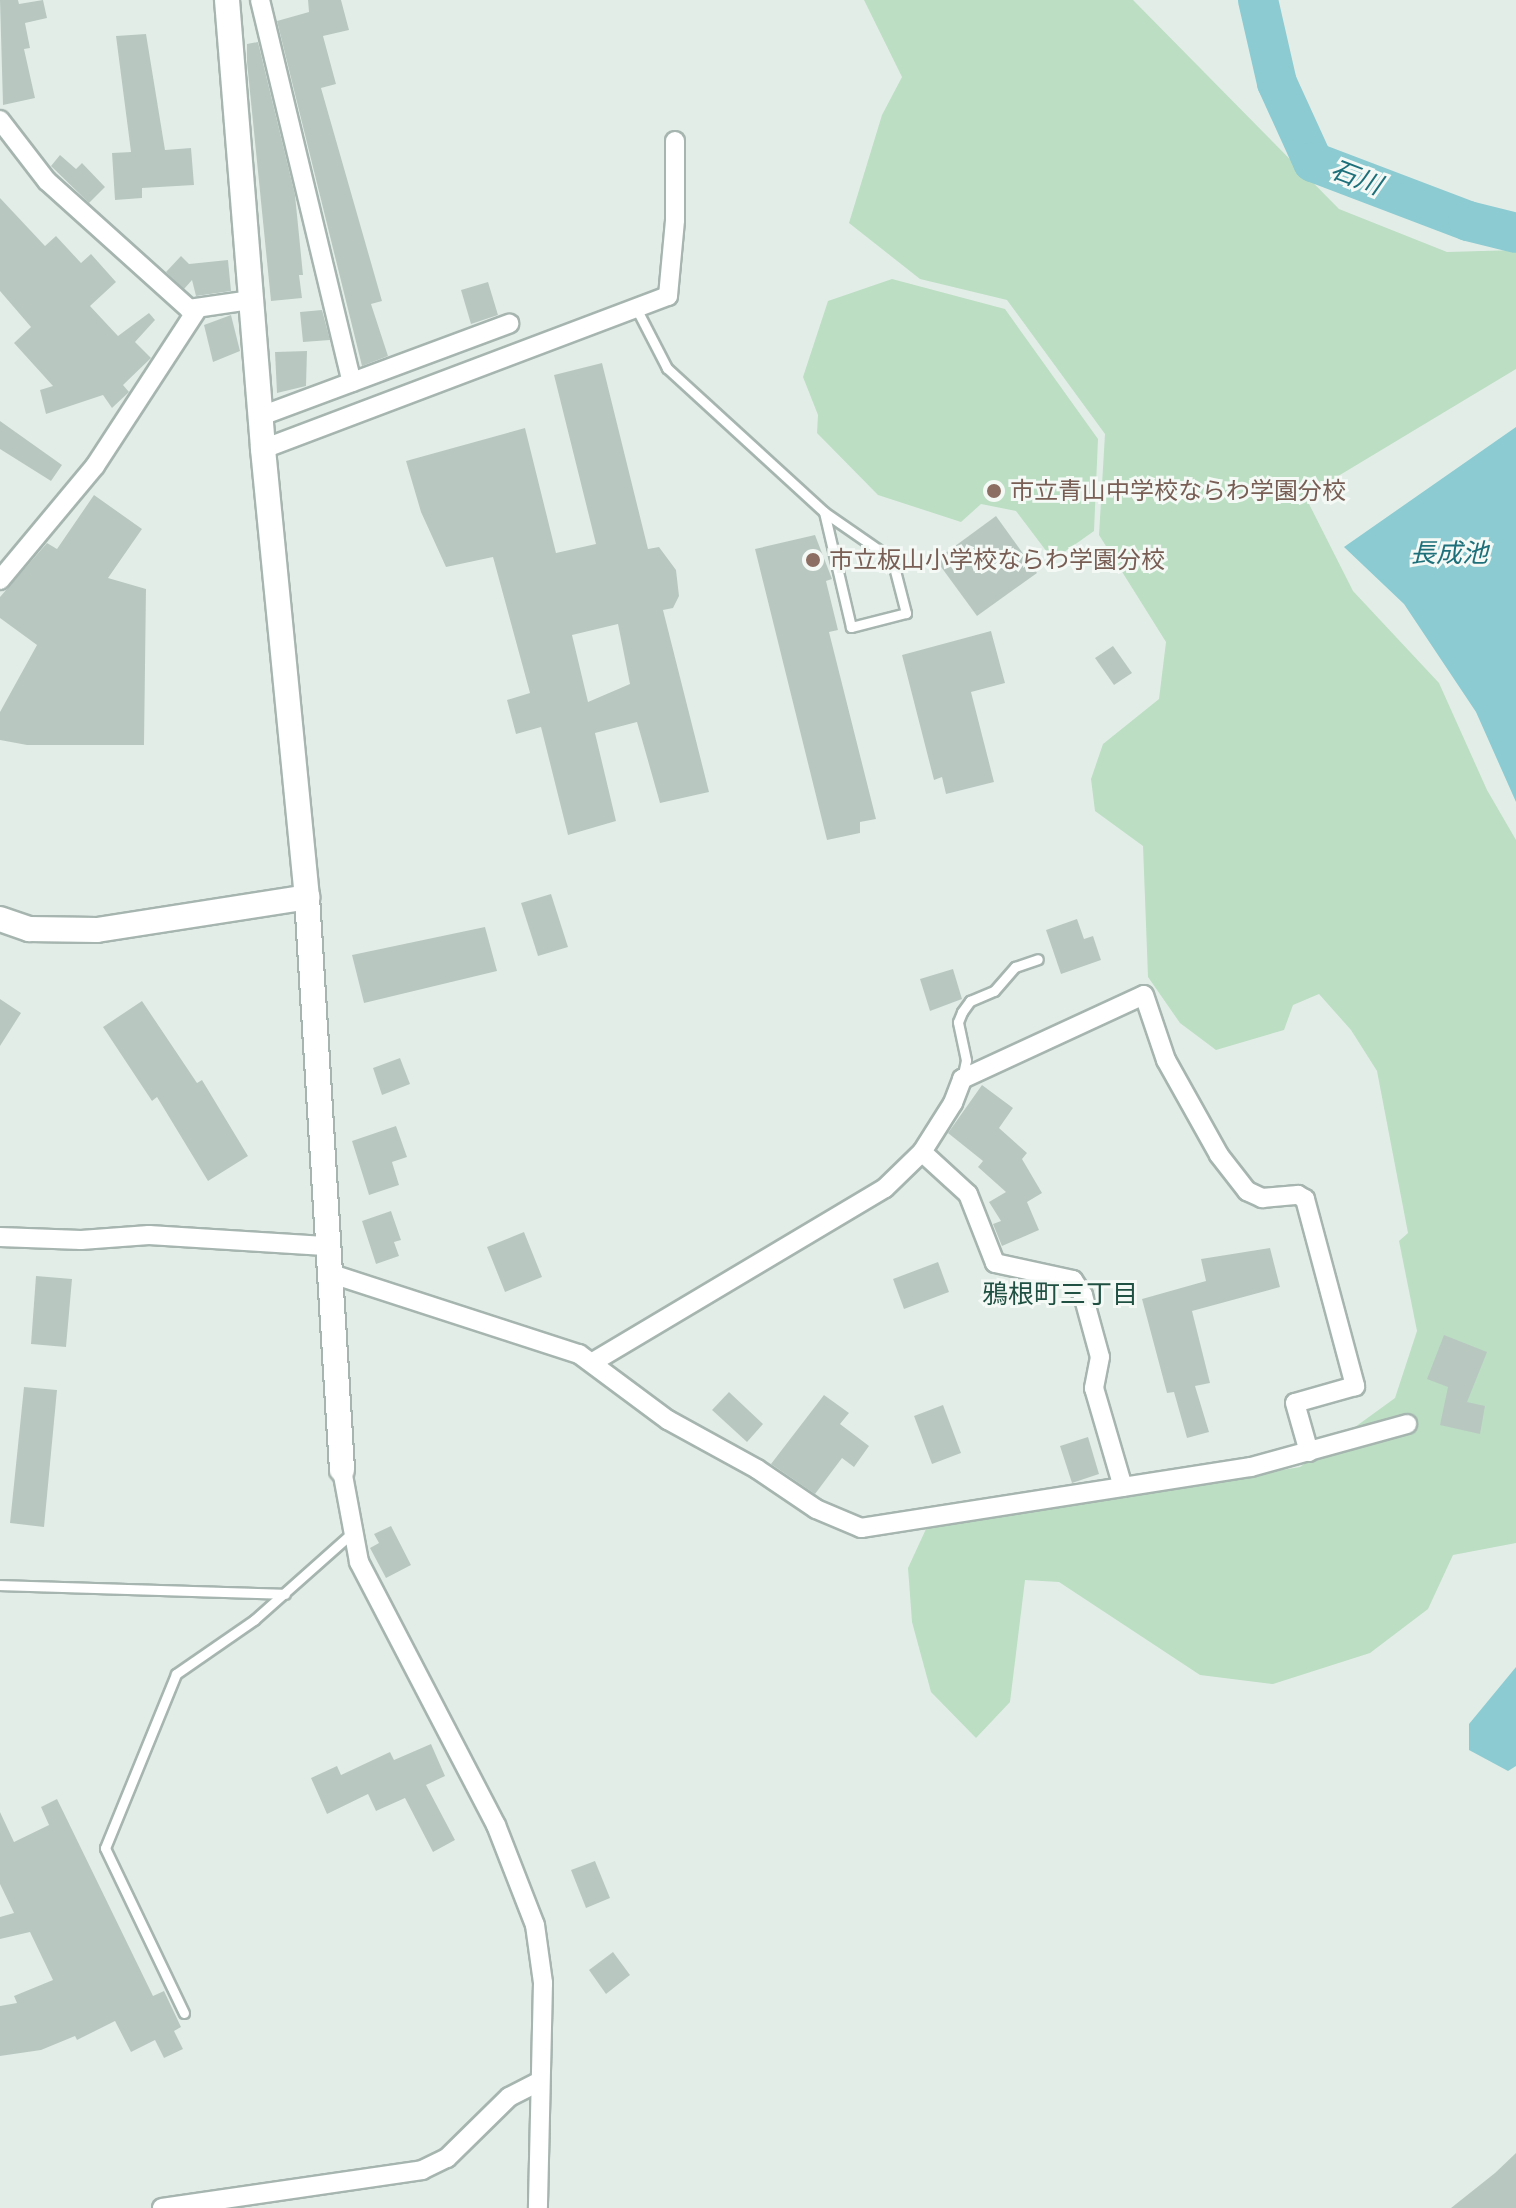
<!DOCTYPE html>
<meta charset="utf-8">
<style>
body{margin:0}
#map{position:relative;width:1516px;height:2208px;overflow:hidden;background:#e3ede8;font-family:Poppins,"Noto Sans JP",sans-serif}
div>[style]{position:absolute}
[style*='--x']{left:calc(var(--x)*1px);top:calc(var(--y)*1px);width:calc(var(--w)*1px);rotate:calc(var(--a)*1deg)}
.green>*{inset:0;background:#bcdec3}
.water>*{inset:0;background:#8ccbd1}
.river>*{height:40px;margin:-20px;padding:0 20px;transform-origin:20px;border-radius:20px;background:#8ccbd1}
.building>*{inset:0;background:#b8c8c1}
.roads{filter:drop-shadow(2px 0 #a6b5af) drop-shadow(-2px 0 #a6b5af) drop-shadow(0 2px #a6b5af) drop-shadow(0 -2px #a6b5af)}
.lane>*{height:9px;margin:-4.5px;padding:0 4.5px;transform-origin:4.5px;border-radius:4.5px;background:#fff}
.street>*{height:18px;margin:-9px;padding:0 9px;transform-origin:9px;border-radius:9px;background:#fff}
.secondary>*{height:24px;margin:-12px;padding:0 12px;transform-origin:12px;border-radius:12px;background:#fff}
.dots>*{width:22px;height:22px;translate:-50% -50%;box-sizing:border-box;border:4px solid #f4f9f6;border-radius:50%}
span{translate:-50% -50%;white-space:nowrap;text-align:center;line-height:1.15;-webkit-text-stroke:6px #f4f9f6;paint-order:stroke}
.education-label{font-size:24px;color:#785e54}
.left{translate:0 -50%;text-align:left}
.water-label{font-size:26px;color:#1d707a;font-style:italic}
.neighbourhood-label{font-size:26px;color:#1f5041}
</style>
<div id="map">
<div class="green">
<i style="clip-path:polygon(864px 0,1133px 0,1339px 209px,1447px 252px,1516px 250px,1516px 369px,1305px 496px,1353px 591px,1439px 683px,1487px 790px,1516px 840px,1516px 1543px,1453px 1555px,1428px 1609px,1370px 1653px,1273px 1684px,1200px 1675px,1059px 1582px,1025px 1580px,1010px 1702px,976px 1738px,931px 1692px,912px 1622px,908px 1568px,926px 1529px,1300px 1467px,1395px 1398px,1417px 1331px,1399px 1241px,1408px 1233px,1377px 1071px,1351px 1030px,1319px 994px,1293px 1005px,1284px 1030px,1216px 1050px,1180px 1023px,1148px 977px,1143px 846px,1095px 811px,1091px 779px,1103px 744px,1159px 699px,1166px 642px,1099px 535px,1105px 434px,1007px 300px,920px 279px,849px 223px,882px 115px,902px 77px)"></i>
<i style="clip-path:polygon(892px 279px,1005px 309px,1098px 439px,1094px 531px,1053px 560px,1016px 511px,981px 504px,961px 522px,878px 495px,817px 433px,818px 415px,803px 377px,828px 301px)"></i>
</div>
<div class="water">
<i style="clip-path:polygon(1516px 427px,1516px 802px,1476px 712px,1404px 604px,1344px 547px)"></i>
<i style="clip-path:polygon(1516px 1667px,1516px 1766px,1508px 1771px,1469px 1750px,1469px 1724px)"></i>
</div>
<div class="river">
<i style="--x:1258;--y:0;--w:85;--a:77.1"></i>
<i style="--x:1277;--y:83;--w:87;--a:65.5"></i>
<i style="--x:1313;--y:162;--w:166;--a:20.8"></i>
<i style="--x:1468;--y:221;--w:49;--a:14"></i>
</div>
<div class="building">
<i style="clip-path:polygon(0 0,18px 0,19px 4px,43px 0,47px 18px,25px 23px,30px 48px,24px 49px,35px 98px,3px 105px)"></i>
<i style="clip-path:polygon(308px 0,341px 0,349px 30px,323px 36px,336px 84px,321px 88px,382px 301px,371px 304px,388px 356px,362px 366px,277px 21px,309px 12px)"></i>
<i style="clip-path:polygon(146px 34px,165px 150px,191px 148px,194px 185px,142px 188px,142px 198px,115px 200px,112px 153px,131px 152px,116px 36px)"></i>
<i style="clip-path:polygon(258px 42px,295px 195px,303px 275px,299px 275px,302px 298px,271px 301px,247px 62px,247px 44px)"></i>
<i style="clip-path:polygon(60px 155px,76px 169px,82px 163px,105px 187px,89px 203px,51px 166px)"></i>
<i style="clip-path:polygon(0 198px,45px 246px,56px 236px,81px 263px,91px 254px,116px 282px,90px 306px,118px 336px,149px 313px,155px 320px,135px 342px,151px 358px,123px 385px,129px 392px,112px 408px,103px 395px,46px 414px,40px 390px,53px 386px,14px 343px,31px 327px,0 291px)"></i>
<i style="clip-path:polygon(181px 256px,189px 264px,228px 260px,231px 291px,196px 296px,192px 280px,184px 289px,166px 272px)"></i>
<i style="clip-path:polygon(488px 282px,498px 315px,471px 324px,461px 290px)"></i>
<i style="clip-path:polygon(322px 310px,330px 340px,303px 342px,300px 312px)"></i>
<i style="clip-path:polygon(231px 315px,240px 351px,213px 362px,204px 325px)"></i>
<i style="clip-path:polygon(307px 351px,306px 386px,277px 393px,275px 352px)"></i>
<i style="clip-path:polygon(evenodd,602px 363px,648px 549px,659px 547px,676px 570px,679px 596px,673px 608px,663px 610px,709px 792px,660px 803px,637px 722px,595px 733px,616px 821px,568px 835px,541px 727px,516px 734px,507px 700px,530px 693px,493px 557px,446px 567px,421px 512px,406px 461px,525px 428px,556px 553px,596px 544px,554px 375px,602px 363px,618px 624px,630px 684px,588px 702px,572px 635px,618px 624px)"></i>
<i style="clip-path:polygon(0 421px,62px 465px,51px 481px,0 449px)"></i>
<i style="clip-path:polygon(94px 495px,142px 529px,108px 578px,146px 589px,144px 745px,27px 745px,0 740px,0 712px,37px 645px,0 618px,0 597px,47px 543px,57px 549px)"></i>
<i style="clip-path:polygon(996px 516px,1037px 573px,977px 616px,936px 560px)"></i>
<i style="clip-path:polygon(815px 535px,832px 579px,826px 581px,838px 630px,829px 632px,876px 819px,860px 822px,860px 833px,827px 840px,755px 549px)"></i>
<i style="clip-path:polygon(991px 631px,1005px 683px,971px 692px,994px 782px,946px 794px,942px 777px,934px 780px,902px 655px)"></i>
<i style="clip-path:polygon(1113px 646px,1132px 673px,1114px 685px,1095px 658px)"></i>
<i style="clip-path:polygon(551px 894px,568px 947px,538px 956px,521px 903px)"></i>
<i style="clip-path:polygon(1077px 919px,1084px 939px,1093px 936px,1101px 960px,1061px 974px,1046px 930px)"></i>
<i style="clip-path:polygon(485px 927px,497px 971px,364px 1003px,352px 955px)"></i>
<i style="clip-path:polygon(953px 969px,962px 999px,930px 1011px,920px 979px)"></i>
<i style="clip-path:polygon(0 999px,21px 1013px,0 1046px)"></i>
<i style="clip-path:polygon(142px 1001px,197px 1083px,202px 1080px,248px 1156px,208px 1181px,157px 1097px,152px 1101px,103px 1027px)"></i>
<i style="clip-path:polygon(400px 1058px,410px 1084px,382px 1095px,373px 1068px)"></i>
<i style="clip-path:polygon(982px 1085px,1013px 1108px,999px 1128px,1027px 1153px,1022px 1159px,1042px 1193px,1027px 1202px,1039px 1230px,1002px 1246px,993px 1224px,1001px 1221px,989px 1202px,1006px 1192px,978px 1167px,983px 1161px,948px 1133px)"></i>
<i style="clip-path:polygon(396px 1126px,407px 1157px,392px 1162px,399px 1185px,369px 1195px,352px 1141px)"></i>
<i style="clip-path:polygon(391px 1211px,401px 1240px,394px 1242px,399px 1256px,376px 1264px,362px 1221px)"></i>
<i style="clip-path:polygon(524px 1232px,542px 1277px,505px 1292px,487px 1247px)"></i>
<i style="clip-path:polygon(1270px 1248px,1280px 1287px,1192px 1311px,1210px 1383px,1195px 1386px,1209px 1432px,1187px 1438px,1174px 1392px,1167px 1393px,1142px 1299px,1206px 1281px,1201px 1259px)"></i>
<i style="clip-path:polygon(938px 1262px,949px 1292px,904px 1309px,893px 1279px)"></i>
<i style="clip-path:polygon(36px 1276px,72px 1279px,66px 1347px,31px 1344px)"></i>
<i style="clip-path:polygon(1444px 1335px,1487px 1352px,1467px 1402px,1485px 1406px,1480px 1434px,1440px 1425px,1448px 1387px,1427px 1379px)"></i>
<i style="clip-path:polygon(24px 1387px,57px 1390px,44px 1527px,10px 1523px)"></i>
<i style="clip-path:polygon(729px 1392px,763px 1424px,747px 1442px,712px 1410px)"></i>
<i style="clip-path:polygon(824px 1395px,849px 1413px,840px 1424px,869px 1446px,854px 1467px,842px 1458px,815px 1494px,771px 1464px)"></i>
<i style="clip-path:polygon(943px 1405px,961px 1453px,932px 1464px,914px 1416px)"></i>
<i style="clip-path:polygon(1088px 1437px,1099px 1474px,1072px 1483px,1060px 1446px)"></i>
<i style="clip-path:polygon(391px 1526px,411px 1565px,386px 1578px,370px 1548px,379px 1543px,374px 1534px)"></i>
<i style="clip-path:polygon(431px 1744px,445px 1776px,426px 1785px,455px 1840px,433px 1852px,405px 1798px,376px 1811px,368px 1794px,327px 1814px,311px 1778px,337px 1766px,341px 1775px,390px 1752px,394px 1760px)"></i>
<i style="clip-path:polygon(57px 1799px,153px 1996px,164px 1991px,181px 2027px,174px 2031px,183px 2049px,164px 2058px,155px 2040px,131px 2052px,115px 2021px,77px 2040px,75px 2036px,41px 2050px,0 2056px,0 2006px,17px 2003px,14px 1996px,53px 1980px,30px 1932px,0 1939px,0 1917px,14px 1913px,0 1884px,0 1812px,14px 1842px,49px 1825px,41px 1807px)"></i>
<i style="clip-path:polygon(595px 1861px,610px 1898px,586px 1908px,571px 1870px)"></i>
<i style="clip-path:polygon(613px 1952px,630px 1975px,606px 1994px,589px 1970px)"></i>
<i style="clip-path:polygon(1516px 2153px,1516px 2208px,1451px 2208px,1495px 2173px)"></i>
</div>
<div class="roads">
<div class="lane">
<i style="--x:635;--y:306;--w:70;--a:62.7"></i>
<i style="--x:667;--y:368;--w:213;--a:42.5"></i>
<i style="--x:824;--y:512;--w:83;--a:34.7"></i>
<i style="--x:892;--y:559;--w:56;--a:75.5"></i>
<i style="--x:906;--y:613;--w:57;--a:165.7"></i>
<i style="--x:851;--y:627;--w:118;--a:-103.2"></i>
<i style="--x:962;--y:1079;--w:19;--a:-78"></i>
<i style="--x:966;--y:1060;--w:39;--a:-102"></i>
<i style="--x:958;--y:1022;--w:11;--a:-68"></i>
<i style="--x:962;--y:1012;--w:14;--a:-54"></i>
<i style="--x:970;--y:1001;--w:26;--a:-23"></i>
<i style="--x:994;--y:991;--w:32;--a:-49"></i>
<i style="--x:1015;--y:967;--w:24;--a:-19"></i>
<i style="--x:0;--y:1585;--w:285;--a:1.8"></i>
<i style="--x:184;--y:2013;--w:183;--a:-115.6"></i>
<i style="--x:105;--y:1848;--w:188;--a:-67.8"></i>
<i style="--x:176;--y:1674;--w:95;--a:-34.7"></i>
<i style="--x:254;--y:1620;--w:130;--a:-41.6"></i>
</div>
<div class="street">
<i style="--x:260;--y:0;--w:393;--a:76.5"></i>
<i style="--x:0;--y:120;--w:77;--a:52.4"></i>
<i style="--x:47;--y:181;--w:191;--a:42"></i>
<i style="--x:189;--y:309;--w:63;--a:-8.3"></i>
<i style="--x:261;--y:416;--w:265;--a:-20.4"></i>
<i style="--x:263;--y:449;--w:433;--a:-20.7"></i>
<i style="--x:668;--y:296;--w:76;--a:-84.7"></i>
<i style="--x:675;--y:220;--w:79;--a:-90"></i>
<i style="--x:0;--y:580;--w:148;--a:-50.2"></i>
<i style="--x:95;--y:466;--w:185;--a:-56.9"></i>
<i style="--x:922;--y:1152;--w:62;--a:42.4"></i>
<i style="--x:968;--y:1194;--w:74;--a:68.6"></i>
<i style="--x:995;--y:1263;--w:80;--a:12.3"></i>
<i style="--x:1073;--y:1280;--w:18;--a:56"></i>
<i style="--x:1083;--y:1295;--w:64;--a:74.7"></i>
<i style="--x:1100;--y:1357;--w:32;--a:101"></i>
<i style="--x:1094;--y:1388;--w:103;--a:73.7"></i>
<i style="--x:0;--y:1237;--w:81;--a:2.1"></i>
<i style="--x:81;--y:1240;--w:68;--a:-4.2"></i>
<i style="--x:149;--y:1235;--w:176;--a:3.6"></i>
<i style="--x:329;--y:1273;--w:263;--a:18"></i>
<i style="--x:579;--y:1354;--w:111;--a:36.6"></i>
<i style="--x:668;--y:1420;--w:102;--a:28.8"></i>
<i style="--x:757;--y:1469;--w:71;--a:34.1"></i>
<i style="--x:816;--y:1509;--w:49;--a:22.9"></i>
<i style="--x:861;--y:1528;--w:395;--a:-8.9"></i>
<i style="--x:1251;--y:1467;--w:162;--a:-15.4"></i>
<i style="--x:593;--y:1362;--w:340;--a:-30.8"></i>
<i style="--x:885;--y:1188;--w:52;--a:-44.2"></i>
<i style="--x:922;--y:1152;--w:58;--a:-57.7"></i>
<i style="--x:953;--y:1103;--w:26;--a:-69"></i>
<i style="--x:962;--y:1079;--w:200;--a:-24.8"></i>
<i style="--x:1144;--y:995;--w:69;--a:71.3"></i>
<i style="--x:1166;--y:1060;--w:109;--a:60.8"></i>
<i style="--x:1219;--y:1155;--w:46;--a:52.1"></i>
<i style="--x:1247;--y:1191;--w:17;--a:25"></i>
<i style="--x:1262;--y:1198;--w:36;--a:-5"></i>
<i style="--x:1298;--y:1195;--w:8;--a:30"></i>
<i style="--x:1305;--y:1199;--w:194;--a:75"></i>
<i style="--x:1355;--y:1386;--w:62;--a:164.2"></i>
<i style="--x:1295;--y:1403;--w:51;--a:74.1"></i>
<i style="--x:342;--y:1470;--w:94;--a:79.5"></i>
<i style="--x:359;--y:1562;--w:297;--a:62.5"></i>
<i style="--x:496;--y:1825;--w:107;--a:68.7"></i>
<i style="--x:535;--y:1925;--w:59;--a:82.1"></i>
<i style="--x:543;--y:1983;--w:225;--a:91.3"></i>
<i style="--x:162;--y:2208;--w:263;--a:-8.3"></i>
<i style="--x:422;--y:2170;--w:28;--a:-26"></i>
<i style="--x:447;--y:2158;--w:87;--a:-44.5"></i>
<i style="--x:509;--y:2097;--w:35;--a:-27"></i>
</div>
<div class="secondary">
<i style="--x:227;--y:0;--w:450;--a:85.4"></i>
<i style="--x:263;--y:449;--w:450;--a:84.4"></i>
<i style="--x:307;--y:897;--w:574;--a:86.5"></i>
<i style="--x:0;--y:919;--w:31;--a:19"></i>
<i style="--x:29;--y:929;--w:68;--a:0.8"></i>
<i style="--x:97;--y:930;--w:213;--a:-8.9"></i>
</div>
</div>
<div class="dots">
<i style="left:994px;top:491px;background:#8d6e63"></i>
<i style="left:813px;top:560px;background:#8d6e63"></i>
</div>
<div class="education-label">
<span class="left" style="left:1010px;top:491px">市立青山中学校ならわ学園分校</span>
<span class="left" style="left:829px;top:560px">市立板山小学校ならわ学園分校</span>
</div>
<div class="water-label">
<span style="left:1356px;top:178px;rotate:21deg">石川</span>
<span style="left:1449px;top:554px">長成池</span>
</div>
<div class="neighbourhood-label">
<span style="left:1060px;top:1295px">鴉根町三丁目</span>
</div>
</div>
